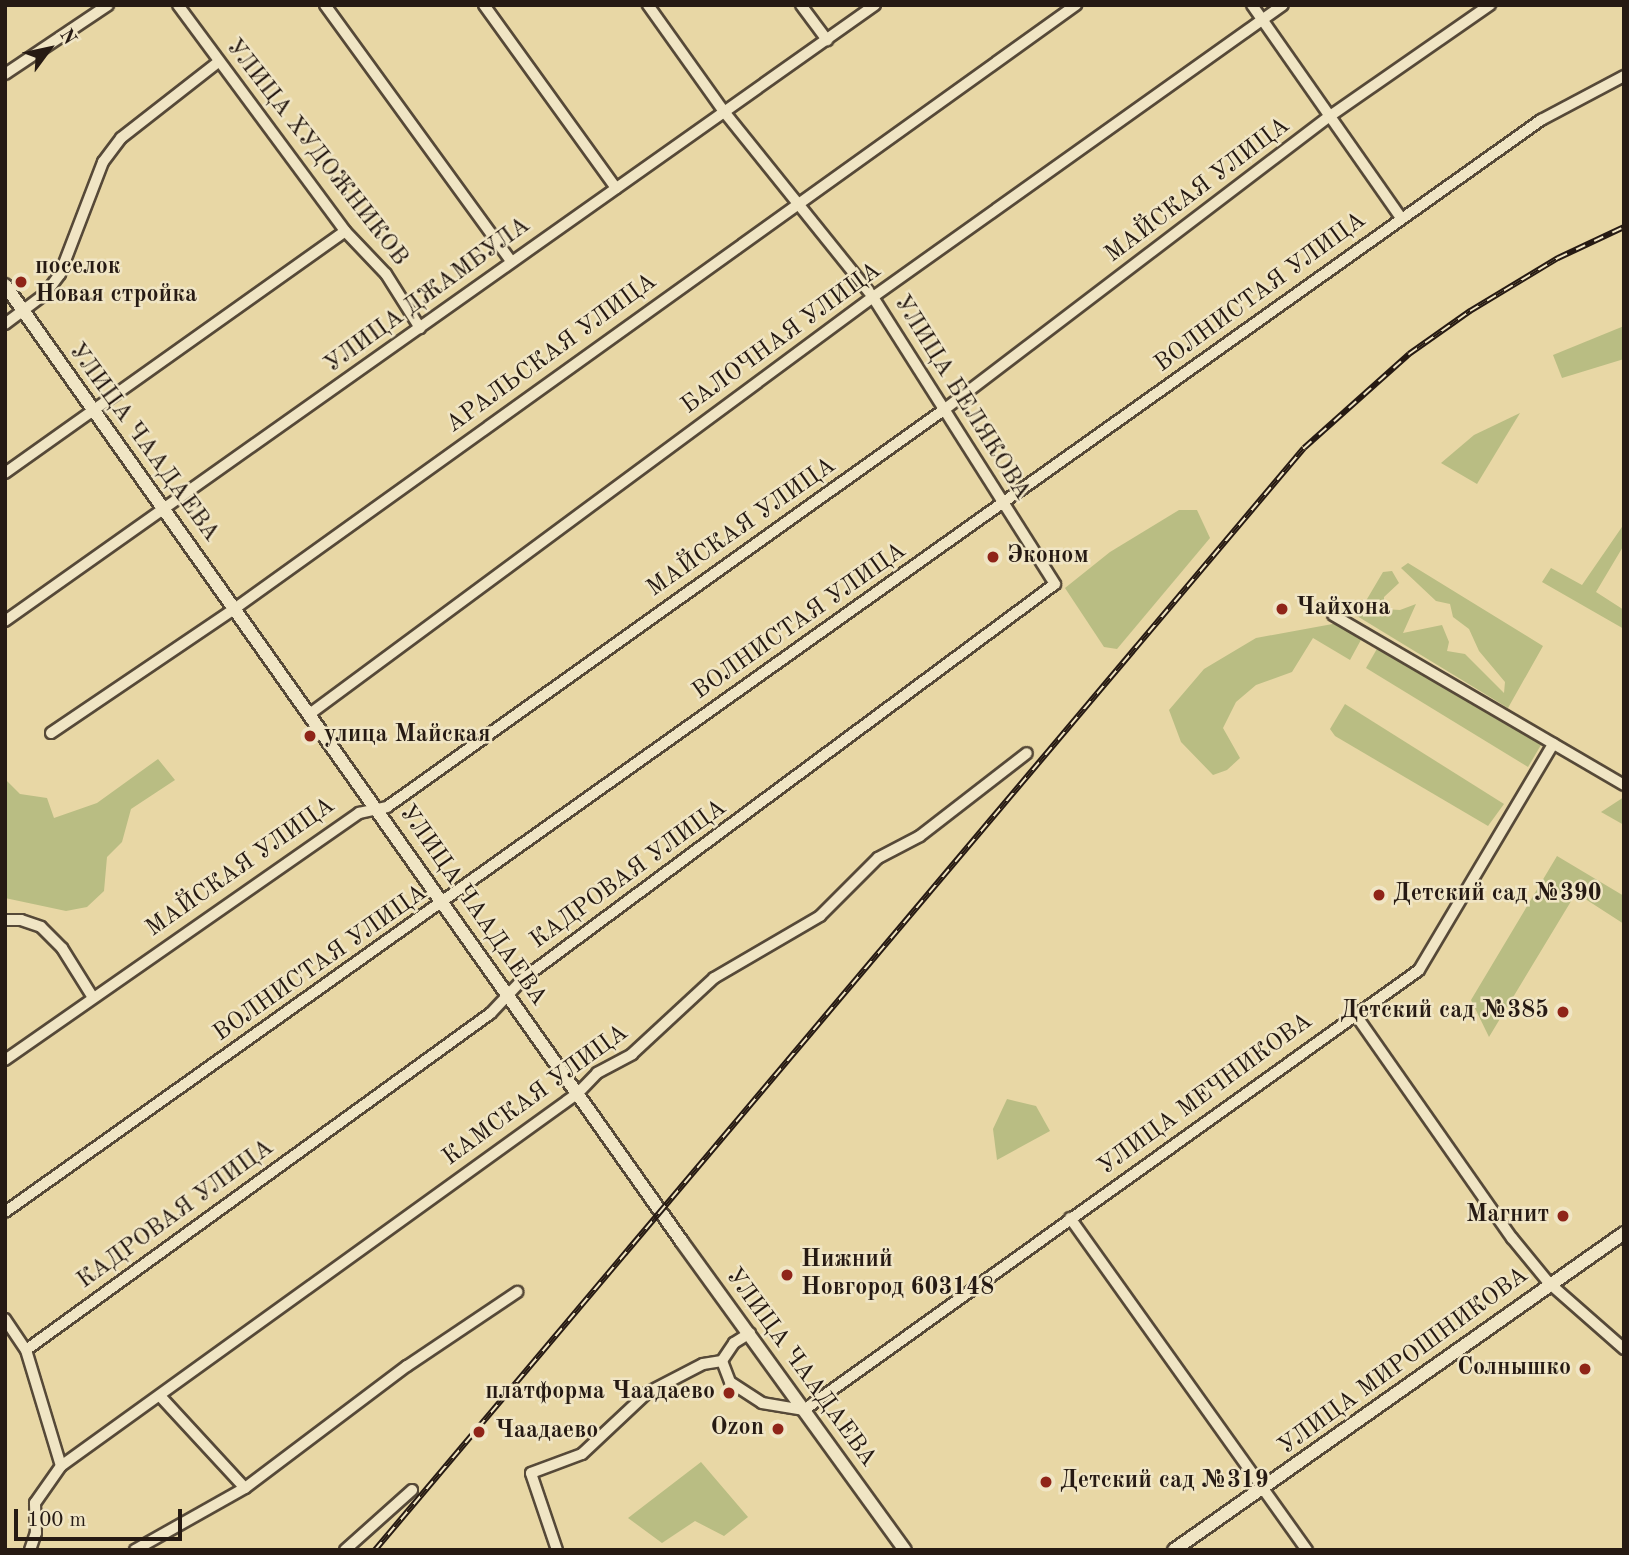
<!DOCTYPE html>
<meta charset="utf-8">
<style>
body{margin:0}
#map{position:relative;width:1629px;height:1555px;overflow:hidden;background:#e8d7a5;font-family:"Old Standard TT",serif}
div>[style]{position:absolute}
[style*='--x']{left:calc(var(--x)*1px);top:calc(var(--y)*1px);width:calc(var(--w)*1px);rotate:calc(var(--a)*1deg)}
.green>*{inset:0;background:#b9bd83}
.roads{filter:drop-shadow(2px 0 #564938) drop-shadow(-2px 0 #564938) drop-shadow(0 2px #564938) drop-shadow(0 -2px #564938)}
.minor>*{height:10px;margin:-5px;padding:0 5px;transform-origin:5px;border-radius:5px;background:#f0e5c4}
.tertiary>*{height:12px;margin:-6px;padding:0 6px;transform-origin:6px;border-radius:6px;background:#f0e5c4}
.rail>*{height:6px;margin-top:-3px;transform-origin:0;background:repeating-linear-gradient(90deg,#f0e5c4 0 10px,#261a13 0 20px);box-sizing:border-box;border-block:2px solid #261a13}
.dots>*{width:19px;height:19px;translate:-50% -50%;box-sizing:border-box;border:4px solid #f0e5c4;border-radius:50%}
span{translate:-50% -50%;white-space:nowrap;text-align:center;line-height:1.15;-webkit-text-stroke:5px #f0e5c4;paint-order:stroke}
.street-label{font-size:24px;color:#261a13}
.poi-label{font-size:24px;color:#261a13;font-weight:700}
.left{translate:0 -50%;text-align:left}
.right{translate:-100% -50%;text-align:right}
.frame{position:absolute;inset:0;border:7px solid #261a13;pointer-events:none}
.north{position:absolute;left:14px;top:14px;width:70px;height:70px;-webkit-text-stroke:5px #f0e5c4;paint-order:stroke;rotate:57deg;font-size:19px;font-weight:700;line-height:28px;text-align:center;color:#261a13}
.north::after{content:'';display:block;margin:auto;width:24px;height:32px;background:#261a13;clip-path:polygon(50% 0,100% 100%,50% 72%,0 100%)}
.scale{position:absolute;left:14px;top:1509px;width:168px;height:32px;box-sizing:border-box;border:4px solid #261a13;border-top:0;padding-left:9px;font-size:21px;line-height:24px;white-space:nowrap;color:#261a13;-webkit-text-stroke:5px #f0e5c4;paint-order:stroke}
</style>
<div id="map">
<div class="green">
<i style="clip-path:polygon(1624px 326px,1624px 359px,1562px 378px,1553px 355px)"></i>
<i style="clip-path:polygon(1520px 413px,1477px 484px,1441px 463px,1474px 435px)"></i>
<i style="clip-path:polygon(1179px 510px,1197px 510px,1210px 538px,1117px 649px,1104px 647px,1065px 588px,1110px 552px)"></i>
<i style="clip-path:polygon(1624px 524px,1624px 545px,1596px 592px,1624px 610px,1624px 629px,1542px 582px,1551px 568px,1582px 585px)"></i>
<i style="clip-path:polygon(1408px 563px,1543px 646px,1508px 708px,1357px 616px,1383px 572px,1392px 571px,1399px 583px,1384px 597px,1384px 609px,1400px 610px,1416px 604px,1403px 633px,1442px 625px,1449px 642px,1447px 651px,1465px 654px,1504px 693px,1505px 682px,1479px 651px,1469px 629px,1453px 617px,1450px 604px,1436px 601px,1401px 568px)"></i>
<i style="clip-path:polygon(1338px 623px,1362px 638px,1350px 660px,1313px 638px,1292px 672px,1256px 685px,1236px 702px,1223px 728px,1240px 758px,1227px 770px,1213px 775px,1181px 742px,1169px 710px,1204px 669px,1256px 638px)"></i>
<i style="clip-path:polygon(1378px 647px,1541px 745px,1528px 767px,1366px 668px)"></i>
<i style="clip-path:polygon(1345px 704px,1504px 804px,1488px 826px,1335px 736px,1330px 729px)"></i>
<i style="clip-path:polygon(158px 759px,175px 780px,131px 809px,122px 842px,107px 857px,104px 891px,87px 907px,66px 911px,5px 898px,5px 779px,20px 794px,47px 798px,54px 818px,97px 803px)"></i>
<i style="clip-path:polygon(1624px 797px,1624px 825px,1601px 812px)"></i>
<i style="clip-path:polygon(1557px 856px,1624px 896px,1624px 924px,1576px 893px,1489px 1037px,1471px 1000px)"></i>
<i style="clip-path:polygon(1007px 1099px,1036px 1106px,1050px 1131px,997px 1160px,993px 1129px)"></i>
<i style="clip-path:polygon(701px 1462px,748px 1517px,724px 1536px,695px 1521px,662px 1543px,628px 1518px)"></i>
</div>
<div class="roads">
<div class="minor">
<i style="--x:178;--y:5;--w:281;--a:53.5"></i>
<i style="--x:345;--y:231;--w:59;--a:46.4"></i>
<i style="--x:386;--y:274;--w:64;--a:57.8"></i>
<i style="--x:325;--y:5;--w:315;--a:54"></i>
<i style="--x:484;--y:5;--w:226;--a:54.2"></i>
<i style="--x:801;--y:5;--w:44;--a:53.4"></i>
<i style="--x:1252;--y:5;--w:260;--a:55"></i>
<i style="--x:5;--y:74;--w:124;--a:-33.8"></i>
<i style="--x:5;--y:324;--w:50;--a:-36.9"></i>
<i style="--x:45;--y:294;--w:25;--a:-53"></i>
<i style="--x:60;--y:274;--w:120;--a:-69"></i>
<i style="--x:103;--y:162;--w:30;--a:-53"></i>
<i style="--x:121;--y:138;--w:122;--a:-38"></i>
<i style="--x:5;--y:473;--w:417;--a:-35.4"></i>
<i style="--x:1333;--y:615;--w:337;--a:30.3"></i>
<i style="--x:5;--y:621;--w:1066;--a:-35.3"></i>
<i style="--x:311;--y:713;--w:699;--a:-36.51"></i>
<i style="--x:873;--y:297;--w:503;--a:-35.46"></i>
<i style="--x:51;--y:733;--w:225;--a:-34.1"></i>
<i style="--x:237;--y:607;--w:1033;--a:-35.66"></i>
<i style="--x:5;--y:920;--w:16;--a:0"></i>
<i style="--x:21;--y:920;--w:21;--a:19"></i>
<i style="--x:41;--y:927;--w:30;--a:45"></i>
<i style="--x:62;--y:948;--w:57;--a:58"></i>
<i style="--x:1355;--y:1014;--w:274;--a:55"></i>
<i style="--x:1512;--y:1238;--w:58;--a:50.6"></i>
<i style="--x:1549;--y:1283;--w:100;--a:41.3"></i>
<i style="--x:5;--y:1060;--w:432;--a:-34.9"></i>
<i style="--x:359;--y:813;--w:29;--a:-12"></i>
<i style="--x:387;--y:807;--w:685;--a:-35.5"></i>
<i style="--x:945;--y:409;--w:484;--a:-37.3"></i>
<i style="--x:1330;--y:116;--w:195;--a:-34.8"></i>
<i style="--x:5;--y:1212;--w:1885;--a:-35.41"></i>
<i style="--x:1541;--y:120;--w:94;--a:-27.9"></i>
<i style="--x:1070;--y:1218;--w:408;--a:54.5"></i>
<i style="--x:5;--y:1319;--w:37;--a:56"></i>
<i style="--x:26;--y:1350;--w:121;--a:73.2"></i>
<i style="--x:750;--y:1333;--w:19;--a:148"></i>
<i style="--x:734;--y:1343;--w:22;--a:124"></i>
<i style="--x:722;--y:1361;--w:22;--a:69"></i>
<i style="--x:730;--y:1382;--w:38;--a:33"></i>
<i style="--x:762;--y:1403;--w:43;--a:9.5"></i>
<i style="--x:804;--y:1410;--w:756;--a:-35.58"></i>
<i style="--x:1419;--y:970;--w:263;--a:-59.3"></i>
<i style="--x:26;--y:1350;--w:574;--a:-35.93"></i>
<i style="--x:491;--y:1013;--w:48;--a:-46.7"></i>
<i style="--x:524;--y:978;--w:661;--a:-36.58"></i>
<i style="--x:1055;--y:584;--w:340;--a:-122.4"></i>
<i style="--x:873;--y:297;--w:236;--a:-128.8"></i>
<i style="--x:725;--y:113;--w:133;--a:-125.5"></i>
<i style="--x:160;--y:1396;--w:125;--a:47.3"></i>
<i style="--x:30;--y:1550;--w:18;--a:-71"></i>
<i style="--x:36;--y:1533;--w:30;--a:-92"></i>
<i style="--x:35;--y:1503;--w:45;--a:-54.9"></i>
<i style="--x:61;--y:1466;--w:638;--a:-35.81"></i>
<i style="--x:578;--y:1093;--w:28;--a:-46"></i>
<i style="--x:597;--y:1073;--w:40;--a:-28"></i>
<i style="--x:632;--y:1054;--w:112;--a:-42.8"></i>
<i style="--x:714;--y:978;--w:123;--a:-30.3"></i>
<i style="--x:820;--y:916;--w:82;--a:-45"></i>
<i style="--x:878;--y:858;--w:47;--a:-27.6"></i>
<i style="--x:920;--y:836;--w:135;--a:-37.8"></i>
<i style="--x:135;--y:1550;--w:126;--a:-29.4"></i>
<i style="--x:245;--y:1488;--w:203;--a:-37"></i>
<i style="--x:407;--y:1366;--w:133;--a:-33.9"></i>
<i style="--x:345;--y:1550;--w:90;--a:-41.8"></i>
<i style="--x:557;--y:1550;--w:81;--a:-108.7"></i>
<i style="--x:531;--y:1473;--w:54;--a:-20.4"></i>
<i style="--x:582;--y:1454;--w:89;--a:-43.2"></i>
<i style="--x:647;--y:1393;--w:63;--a:-27.4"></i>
<i style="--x:703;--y:1364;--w:19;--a:-9"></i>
</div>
<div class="tertiary">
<i style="--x:5;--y:285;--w:1172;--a:54.72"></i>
<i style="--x:682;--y:1242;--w:380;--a:54.1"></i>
<i style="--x:1174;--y:1550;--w:550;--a:-35.16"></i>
</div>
</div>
<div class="rail">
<i style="--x:375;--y:1550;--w:1441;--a:-49.87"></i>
<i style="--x:1304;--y:448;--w:141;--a:-41.8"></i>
<i style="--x:1409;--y:354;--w:75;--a:-35.2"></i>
<i style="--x:1470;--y:311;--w:103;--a:-31.1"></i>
<i style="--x:1558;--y:258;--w:73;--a:-25.2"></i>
</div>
<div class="dots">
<i style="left:21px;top:282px;background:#8f2418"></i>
<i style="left:993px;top:557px;background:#8f2418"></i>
<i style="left:1282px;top:609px;background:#8f2418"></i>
<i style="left:310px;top:736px;background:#8f2418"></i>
<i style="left:1379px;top:895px;background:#8f2418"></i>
<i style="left:1563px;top:1012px;background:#8f2418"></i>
<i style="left:1563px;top:1216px;background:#8f2418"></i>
<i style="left:787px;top:1275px;background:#8f2418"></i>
<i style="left:1585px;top:1369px;background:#8f2418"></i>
<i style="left:729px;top:1393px;background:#8f2418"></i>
<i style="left:778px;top:1429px;background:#8f2418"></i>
<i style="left:479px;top:1432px;background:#8f2418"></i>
<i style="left:1046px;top:1482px;background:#8f2418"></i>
</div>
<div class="street-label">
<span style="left:316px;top:153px;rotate:52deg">УЛИЦА ХУДОЖНИКОВ</span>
<span style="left:1198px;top:191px;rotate:-37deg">МАЙСКАЯ УЛИЦА</span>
<span style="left:1261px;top:293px;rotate:-36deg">ВОЛНИСТАЯ УЛИЦА</span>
<span style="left:428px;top:296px;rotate:-36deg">УЛИЦА ДЖАМБУЛА</span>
<span style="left:782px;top:339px;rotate:-36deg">БАЛОЧНАЯ УЛИЦА</span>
<span style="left:552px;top:354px;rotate:-36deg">АРАЛЬСКАЯ УЛИЦА</span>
<span style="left:961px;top:398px;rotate:58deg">УЛИЦА БЕЛЯКОВА</span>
<span style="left:143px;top:443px;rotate:54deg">УЛИЦА ЧААДАЕВА</span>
<span style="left:742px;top:528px;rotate:-35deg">МАЙСКАЯ УЛИЦА</span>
<span style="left:800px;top:622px;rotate:-35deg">ВОЛНИСТАЯ УЛИЦА</span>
<span style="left:241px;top:868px;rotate:-35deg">МАЙСКАЯ УЛИЦА</span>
<span style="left:629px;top:875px;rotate:-36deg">КАДРОВАЯ УЛИЦА</span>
<span style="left:472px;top:906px;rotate:55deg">УЛИЦА ЧААДАЕВА</span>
<span style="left:321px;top:964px;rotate:-35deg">ВОЛНИСТАЯ УЛИЦА</span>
<span style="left:1206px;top:1095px;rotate:-36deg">УЛИЦА МЕЧНИКОВА</span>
<span style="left:536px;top:1096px;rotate:-36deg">КАМСКАЯ УЛИЦА</span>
<span style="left:176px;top:1215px;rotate:-36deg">КАДРОВАЯ УЛИЦА</span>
<span style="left:1404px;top:1362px;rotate:-36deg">УЛИЦА МИРОШНИКОВА</span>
<span style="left:800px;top:1368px;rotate:54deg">УЛИЦА ЧААДАЕВА</span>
</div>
<div class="poi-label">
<span class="left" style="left:35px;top:282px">поселок<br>Новая стройка</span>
<span class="left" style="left:1007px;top:557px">Эконом</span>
<span class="left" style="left:1296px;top:609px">Чайхона</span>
<span class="left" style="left:324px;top:736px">улица Майская</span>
<span class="left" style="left:1393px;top:895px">Детский сад №390</span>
<span class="right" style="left:1549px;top:1012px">Детский сад №385</span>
<span class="right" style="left:1549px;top:1216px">Магнит</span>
<span class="left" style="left:801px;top:1275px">Нижний<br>Новгород 603148</span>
<span class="right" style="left:1571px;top:1369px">Солнышко</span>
<span class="right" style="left:715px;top:1393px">платформа Чаадаево</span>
<span class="right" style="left:764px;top:1429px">Ozon</span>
<span class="left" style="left:495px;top:1432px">Чаадаево</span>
<span class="left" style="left:1060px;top:1482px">Детский сад №319</span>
</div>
<div class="frame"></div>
<div class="north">N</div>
<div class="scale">100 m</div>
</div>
